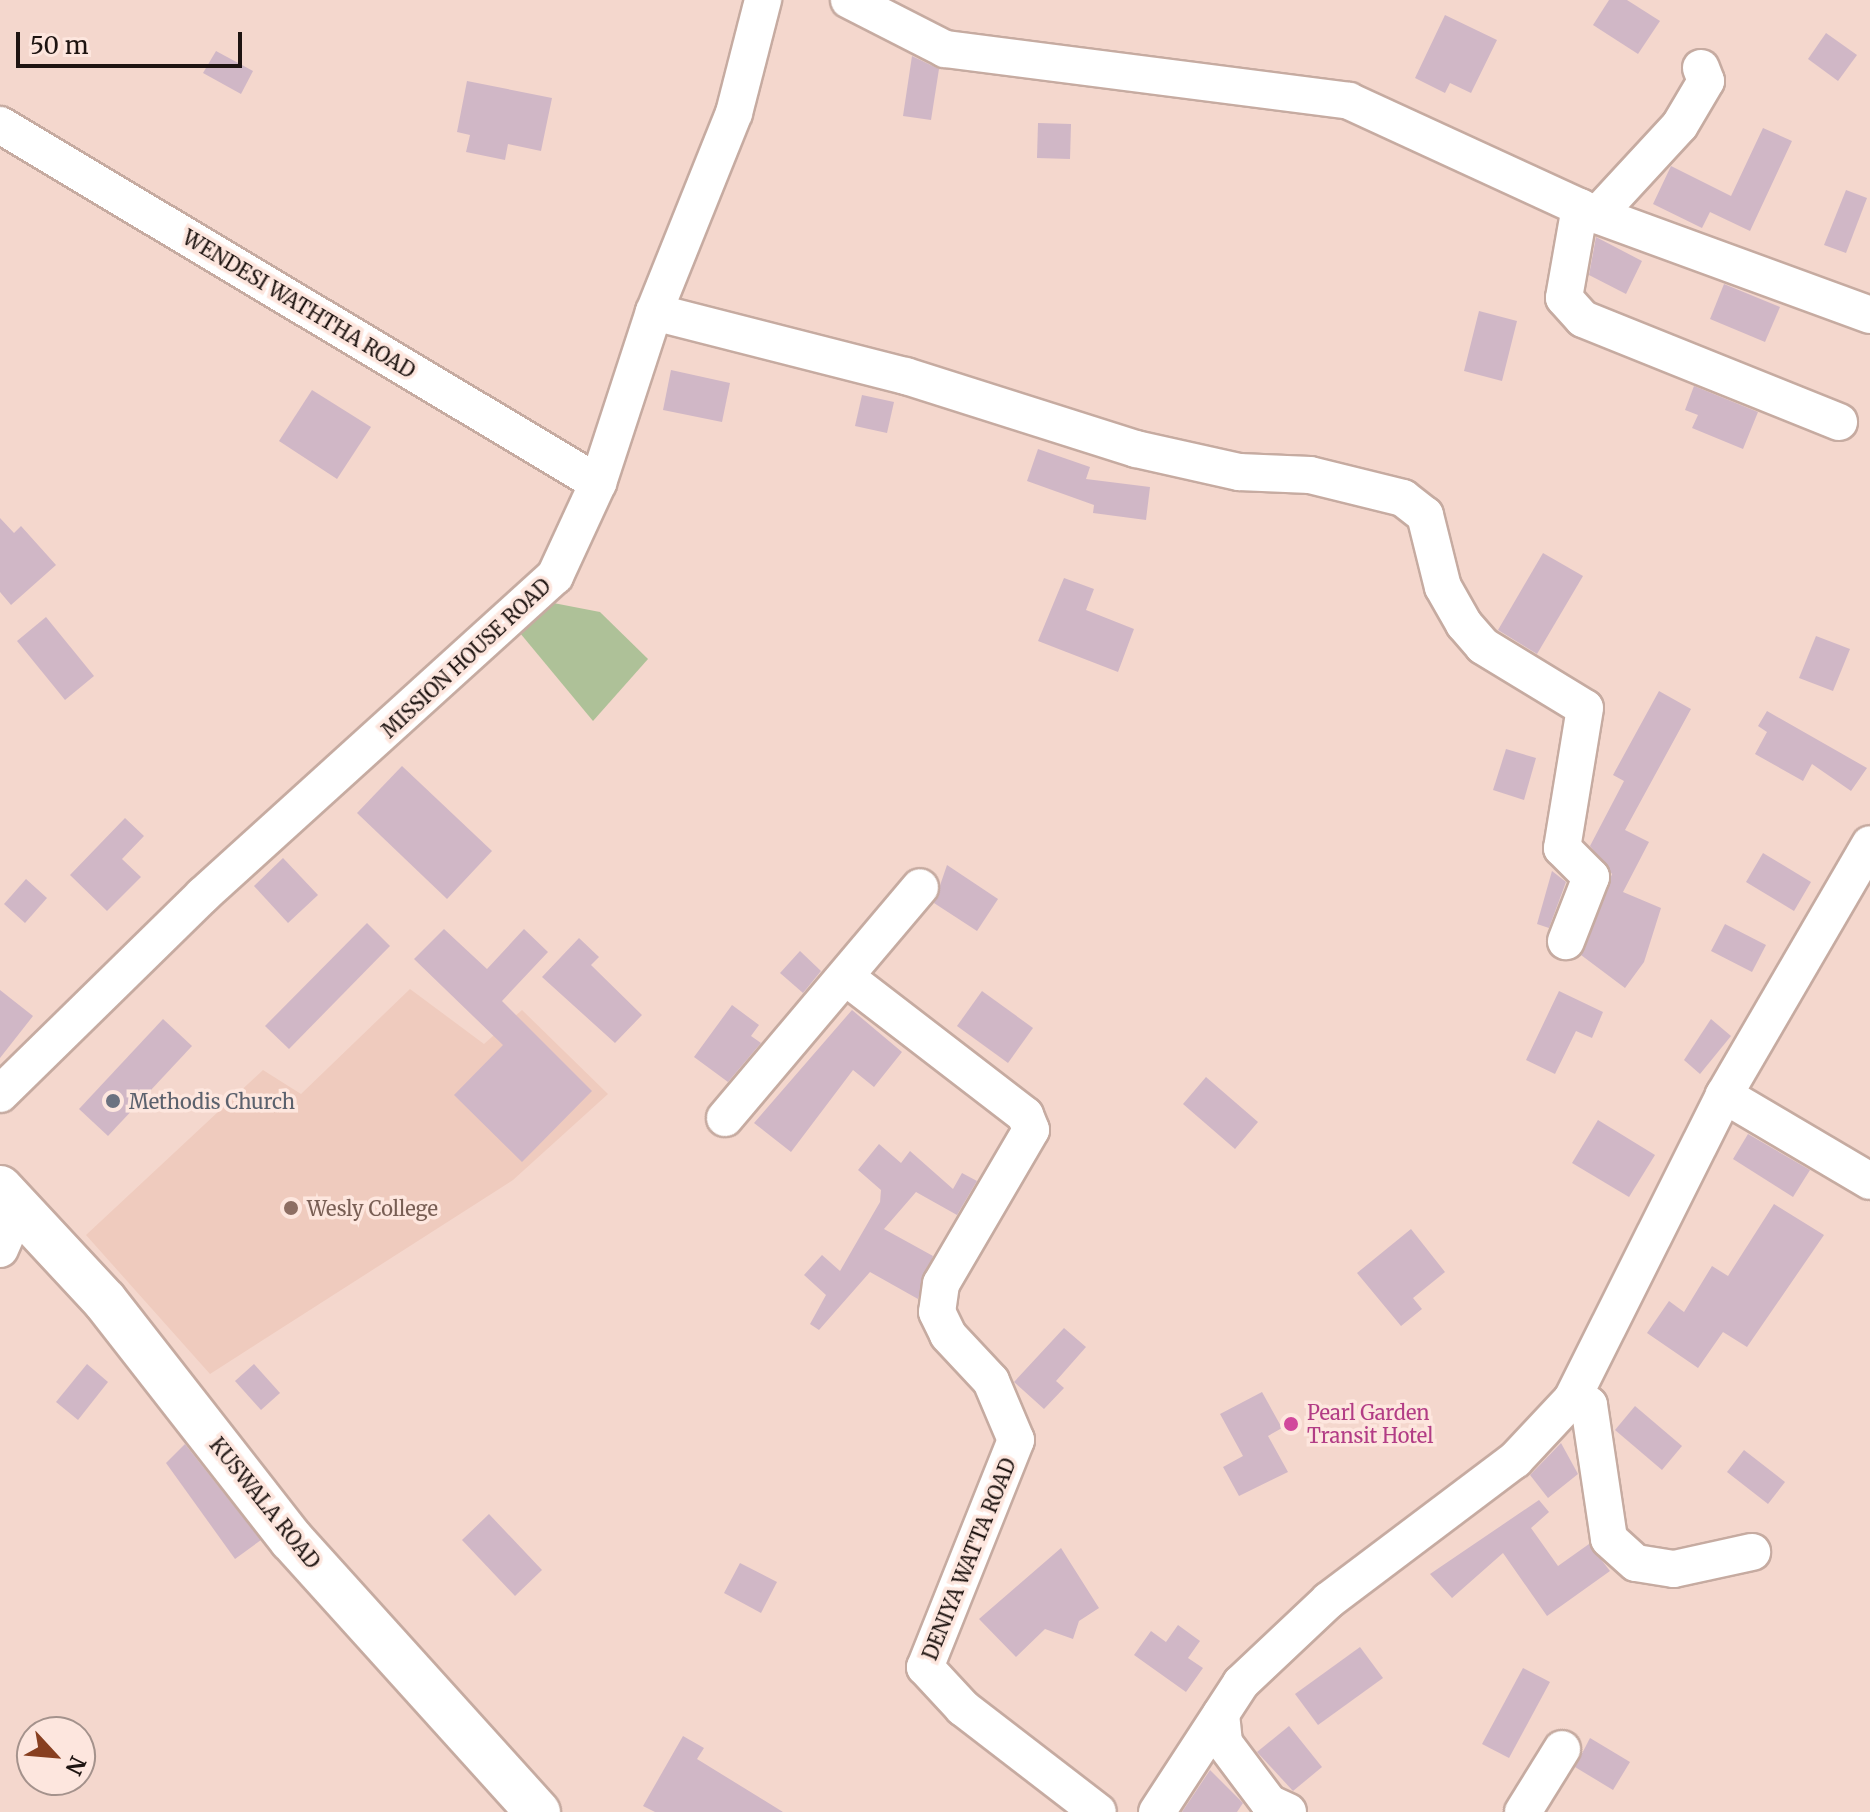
<!DOCTYPE html>
<style>
body{margin:0}
#map{position:relative;width:1870px;height:1812px;overflow:hidden;background:#f4d7cd;font-family:Merriweather,serif}
div>[style]{position:absolute}
[style*='--x']{left:calc(var(--x)*1px);top:calc(var(--y)*1px);width:calc(var(--w)*1px);rotate:calc(var(--a)*1deg)}
.built>*{inset:0;background:#efcbbe}
.green>*{inset:0;background:#aec198}
.building>*{inset:0;background:#d0b7c6}
.roads{filter:drop-shadow(2px 0 #c6aba1) drop-shadow(-2px 0 #c6aba1) drop-shadow(0 2px #c6aba1) drop-shadow(0 -2px #c6aba1)}
.minor>*{height:36px;margin:-18px;padding:0 18px;transform-origin:18px;border-radius:18px;background:#fff}
.tertiary>*{height:44px;margin:-22px;padding:0 22px;transform-origin:22px;border-radius:22px;background:#fff}
.dots>*{width:22px;height:22px;translate:-50% -50%;box-sizing:border-box;border:4px solid #fde6de;border-radius:50%}
span{translate:-50% -50%;white-space:nowrap;text-align:center;line-height:1.15;-webkit-text-stroke:7px #fde6de;paint-order:stroke}
.street-label{font-size:20px;color:#1e1411}
.worship-label{font-size:20px;color:#5b616d}
.left{translate:0 -50%;text-align:left}
.education-label{font-size:20px;color:#785e54}
.hotel-label{font-size:20px;color:#b23c85}
.north{position:absolute;left:16px;top:1716px;width:80px;height:80px;box-sizing:border-box;background:#fde6de;border:2px solid #a4928c;border-radius:50%;rotate:116deg;font-size:22px;font-weight:700;line-height:32px;text-align:center;color:#1e1411}
.north::after{content:'';display:block;margin:auto;width:28px;height:36px;background:#873f20;clip-path:polygon(50% 0,100% 100%,50% 72%,0 100%)}
.scale{position:absolute;left:16px;top:32px;width:226px;height:36px;box-sizing:border-box;border:4px solid #1e1411;border-top:0;padding-left:10px;font-size:24px;line-height:28px;white-space:nowrap;color:#1e1411;-webkit-text-stroke:6px #fde6de;paint-order:stroke}
</style>
<div id="map">
<div class="built">
<i style="clip-path:polygon(410px 989px,484px 1044px,522px 1010px,608px 1094px,513px 1180px,210px 1374px,86px 1235px,263px 1070px,301px 1094px)"></i>
</div>
<div class="green">
<i style="clip-path:polygon(543px 601px,600px 612px,648px 659px,593px 721px,515px 627px)"></i>
</div>
<div class="building">
<i style="clip-path:polygon(1609px 0,1627px 0,1660px 21px,1638px 54px,1593px 25px)"></i>
<i style="clip-path:polygon(1445px 15px,1497px 40px,1471px 93px,1450px 83px,1445px 93px,1415px 78px)"></i>
<i style="clip-path:polygon(1826px 33px,1857px 55px,1838px 81px,1808px 59px)"></i>
<i style="clip-path:polygon(216px 51px,253px 71px,241px 94px,203px 73px)"></i>
<i style="clip-path:polygon(912px 56px,939px 69px,931px 120px,903px 116px)"></i>
<i style="clip-path:polygon(467px 81px,552px 98px,541px 151px,508px 144px,505px 160px,466px 152px,470px 135px,457px 132px)"></i>
<i style="clip-path:polygon(1038px 123px,1071px 124px,1070px 159px,1037px 158px)"></i>
<i style="clip-path:polygon(1763px 128px,1792px 141px,1750px 231px,1710px 212px,1702px 228px,1653px 204px,1671px 166px,1731px 196px)"></i>
<i style="clip-path:polygon(1846px 190px,1867px 198px,1846px 253px,1824px 245px)"></i>
<i style="clip-path:polygon(1596px 237px,1642px 261px,1626px 294px,1589px 275px)"></i>
<i style="clip-path:polygon(1724px 284px,1780px 307px,1765px 342px,1710px 319px)"></i>
<i style="clip-path:polygon(1479px 311px,1517px 321px,1502px 381px,1464px 371px)"></i>
<i style="clip-path:polygon(671px 370px,730px 383px,722px 422px,663px 410px)"></i>
<i style="clip-path:polygon(1694px 386px,1758px 412px,1743px 449px,1692px 428px,1698px 415px,1685px 410px)"></i>
<i style="clip-path:polygon(312px 390px,371px 427px,337px 479px,279px 441px)"></i>
<i style="clip-path:polygon(862px 395px,894px 402px,887px 433px,855px 426px)"></i>
<i style="clip-path:polygon(1038px 449px,1090px 467px,1086px 479px,1150px 487px,1146px 520px,1093px 513px,1094px 505px,1027px 481px)"></i>
<i style="clip-path:polygon(0 518px,14px 533px,21px 526px,56px 565px,11px 605px,0 592px)"></i>
<i style="clip-path:polygon(1543px 553px,1583px 576px,1537px 654px,1498px 630px)"></i>
<i style="clip-path:polygon(1064px 578px,1094px 589px,1086px 610px,1134px 629px,1118px 672px,1038px 641px)"></i>
<i style="clip-path:polygon(46px 617px,94px 676px,65px 700px,17px 641px)"></i>
<i style="clip-path:polygon(1816px 636px,1850px 649px,1833px 691px,1799px 678px)"></i>
<i style="clip-path:polygon(1659px 691px,1691px 709px,1625px 830px,1649px 842px,1623px 892px,1661px 908px,1644px 962px,1625px 988px,1581px 955px,1612px 874px,1590px 846px,1624px 781px,1613px 775px)"></i>
<i style="clip-path:polygon(1767px 711px,1867px 768px,1851px 791px,1812px 764px,1803px 781px,1755px 754px,1767px 732px,1758px 726px)"></i>
<i style="clip-path:polygon(1506px 749px,1536px 758px,1524px 800px,1493px 790px)"></i>
<i style="clip-path:polygon(402px 766px,492px 851px,447px 899px,357px 813px)"></i>
<i style="clip-path:polygon(125px 818px,144px 836px,122px 859px,141px 877px,107px 911px,70px 875px)"></i>
<i style="clip-path:polygon(1763px 853px,1811px 882px,1794px 911px,1746px 882px)"></i>
<i style="clip-path:polygon(283px 858px,318px 895px,288px 923px,254px 886px)"></i>
<i style="clip-path:polygon(947px 865px,998px 899px,977px 931px,934px 903px)"></i>
<i style="clip-path:polygon(1552px 871px,1566px 882px,1549px 928px,1537px 924px)"></i>
<i style="clip-path:polygon(26px 879px,47px 898px,25px 923px,4px 904px)"></i>
<i style="clip-path:polygon(367px 923px,390px 946px,289px 1049px,265px 1026px)"></i>
<i style="clip-path:polygon(1725px 924px,1766px 945px,1752px 972px,1711px 951px)"></i>
<i style="clip-path:polygon(444px 929px,487px 969px,524px 929px,548px 952px,502px 1001px,592px 1091px,522px 1162px,454px 1095px,503px 1045px,414px 959px)"></i>
<i style="clip-path:polygon(579px 938px,599px 957px,591px 965px,642px 1015px,615px 1043px,542px 977px)"></i>
<i style="clip-path:polygon(800px 951px,821px 971px,803px 993px,780px 973px)"></i>
<i style="clip-path:polygon(0 990px,33px 1016px,0 1058px)"></i>
<i style="clip-path:polygon(982px 991px,1033px 1028px,1008px 1063px,957px 1026px)"></i>
<i style="clip-path:polygon(1559px 991px,1603px 1012px,1592px 1038px,1576px 1031px,1555px 1074px,1526px 1060px)"></i>
<i style="clip-path:polygon(732px 1005px,759px 1025px,751px 1036px,761px 1043px,728px 1082px,694px 1057px)"></i>
<i style="clip-path:polygon(852px 1010px,902px 1052px,874px 1087px,853px 1070px,791px 1152px,754px 1123px)"></i>
<i style="clip-path:polygon(163px 1019px,192px 1046px,108px 1136px,79px 1109px)"></i>
<i style="clip-path:polygon(1711px 1019px,1731px 1036px,1700px 1074px,1684px 1060px)"></i>
<i style="clip-path:polygon(1206px 1077px,1258px 1122px,1235px 1149px,1183px 1104px)"></i>
<i style="clip-path:polygon(1598px 1120px,1655px 1155px,1629px 1197px,1572px 1163px)"></i>
<i style="clip-path:polygon(1748px 1134px,1810px 1170px,1793px 1197px,1733px 1159px)"></i>
<i style="clip-path:polygon(879px 1144px,901px 1163px,910px 1151px,953px 1189px,962px 1173px,977px 1181px,957px 1215px,916px 1192px,884px 1229px,933px 1256px,918px 1299px,870px 1272px,819px 1330px,810px 1324px,826px 1295px,804px 1275px,822px 1255px,840px 1271px,880px 1202px,881px 1190px,858px 1170px)"></i>
<i style="clip-path:polygon(1774px 1204px,1824px 1235px,1747px 1347px,1723px 1332px,1698px 1368px,1647px 1333px,1669px 1301px,1684px 1312px,1712px 1266px,1728px 1276px)"></i>
<i style="clip-path:polygon(1411px 1229px,1445px 1272px,1413px 1298px,1422px 1309px,1401px 1326px,1357px 1273px)"></i>
<i style="clip-path:polygon(1064px 1328px,1086px 1347px,1056px 1381px,1064px 1388px,1044px 1409px,1014px 1382px)"></i>
<i style="clip-path:polygon(87px 1364px,108px 1382px,78px 1420px,56px 1402px)"></i>
<i style="clip-path:polygon(254px 1364px,280px 1393px,261px 1410px,235px 1381px)"></i>
<i style="clip-path:polygon(1262px 1392px,1282px 1428px,1268px 1436px,1288px 1472px,1239px 1496px,1223px 1467px,1243px 1456px,1220px 1414px)"></i>
<i style="clip-path:polygon(1635px 1406px,1682px 1446px,1662px 1470px,1615px 1430px)"></i>
<i style="clip-path:polygon(1561px 1443px,1578px 1474px,1548px 1498px,1530px 1475px)"></i>
<i style="clip-path:polygon(185px 1444px,261px 1540px,235px 1559px,166px 1463px)"></i>
<i style="clip-path:polygon(1744px 1450px,1785px 1482px,1768px 1504px,1727px 1472px)"></i>
<i style="clip-path:polygon(1539px 1500px,1549px 1512px,1531px 1528px,1558px 1566px,1589px 1544px,1610px 1571px,1547px 1616px,1503px 1553px,1452px 1598px,1430px 1574px)"></i>
<i style="clip-path:polygon(489px 1514px,542px 1570px,515px 1596px,462px 1540px)"></i>
<i style="clip-path:polygon(1061px 1548px,1099px 1608px,1079px 1621px,1073px 1639px,1045px 1629px,1016px 1657px,979px 1619px)"></i>
<i style="clip-path:polygon(740px 1563px,777px 1582px,761px 1613px,724px 1593px)"></i>
<i style="clip-path:polygon(1178px 1625px,1200px 1641px,1188px 1658px,1203px 1668px,1186px 1692px,1134px 1655px,1151px 1631px,1166px 1642px)"></i>
<i style="clip-path:polygon(1360px 1647px,1383px 1678px,1318px 1725px,1295px 1694px)"></i>
<i style="clip-path:polygon(1523px 1668px,1550px 1682px,1509px 1758px,1482px 1744px)"></i>
<i style="clip-path:polygon(1289px 1726px,1322px 1767px,1293px 1791px,1257px 1752px)"></i>
<i style="clip-path:polygon(683px 1736px,704px 1748px,697px 1759px,783px 1812px,655px 1812px,643px 1806px)"></i>
<i style="clip-path:polygon(1590px 1738px,1630px 1762px,1613px 1790px,1575px 1767px)"></i>
<i style="clip-path:polygon(1210px 1770px,1243px 1803px,1237px 1812px,1182px 1812px)"></i>
</div>
<div class="roads">
<div class="minor">
<i style="--x:849;--y:0;--w:108;--a:27"></i>
<i style="--x:945;--y:49;--w:407;--a:7.3"></i>
<i style="--x:1349;--y:101;--w:273;--a:24.7"></i>
<i style="--x:1597;--y:215;--w:291;--a:20.1"></i>
<i style="--x:0;--y:125;--w:697;--a:30.91"></i>
<i style="--x:1580;--y:207;--w:92;--a:100"></i>
<i style="--x:1564;--y:298;--w:28;--a:48"></i>
<i style="--x:1583;--y:319;--w:276;--a:21.9"></i>
<i style="--x:1597;--y:215;--w:122;--a:-47.3"></i>
<i style="--x:1680;--y:125;--w:51;--a:-59.4"></i>
<i style="--x:1706;--y:81;--w:14;--a:-111"></i>
<i style="--x:654;--y:312;--w:260;--a:14.3"></i>
<i style="--x:906;--y:376;--w:241;--a:17.6"></i>
<i style="--x:1136;--y:449;--w:106;--a:12.6"></i>
<i style="--x:1239;--y:472;--w:71;--a:2.4"></i>
<i style="--x:1310;--y:475;--w:96;--a:13.9"></i>
<i style="--x:1403;--y:498;--w:28;--a:38"></i>
<i style="--x:1425;--y:515;--w:74;--a:76"></i>
<i style="--x:1443;--y:587;--w:43;--a:60.4"></i>
<i style="--x:1464;--y:624;--w:29;--a:49"></i>
<i style="--x:1483;--y:646;--w:119;--a:31.3"></i>
<i style="--x:1585;--y:708;--w:142;--a:99.3"></i>
<i style="--x:1562;--y:848;--w:41;--a:45"></i>
<i style="--x:1591;--y:877;--w:69;--a:111.3"></i>
<i style="--x:847;--y:978;--w:225;--a:37.6"></i>
<i style="--x:1025;--y:1115;--w:16;--a:68"></i>
<i style="--x:1031;--y:1130;--w:178;--a:120.3"></i>
<i style="--x:941;--y:1284;--w:28;--a:98"></i>
<i style="--x:937;--y:1312;--w:25;--a:64"></i>
<i style="--x:948;--y:1335;--w:63;--a:46.9"></i>
<i style="--x:991;--y:1381;--w:64;--a:67"></i>
<i style="--x:1016;--y:1440;--w:245;--a:111.8"></i>
<i style="--x:925;--y:1667;--w:56;--a:47.2"></i>
<i style="--x:963;--y:1708;--w:170;--a:37.6"></i>
<i style="--x:0;--y:1094;--w:284;--a:-44.4"></i>
<i style="--x:203;--y:895;--w:475;--a:-42.2"></i>
<i style="--x:555;--y:576;--w:102;--a:-65.2"></i>
<i style="--x:598;--y:483;--w:180;--a:-71.9"></i>
<i style="--x:654;--y:312;--w:214;--a:-68.1"></i>
<i style="--x:734;--y:113;--w:117;--a:-75.6"></i>
<i style="--x:1724;--y:1095;--w:169;--a:30.5"></i>
<i style="--x:725;--y:1118;--w:302;--a:-49.8"></i>
<i style="--x:0;--y:1249;--w:45;--a:-66.3"></i>
<i style="--x:1572;--y:1399;--w:18;--a:19"></i>
<i style="--x:1589;--y:1405;--w:135;--a:81.5"></i>
<i style="--x:1609;--y:1539;--w:36;--a:42"></i>
<i style="--x:1636;--y:1563;--w:38;--a:9"></i>
<i style="--x:1674;--y:1569;--w:80;--a:-12.3"></i>
<i style="--x:1221;--y:1714;--w:29;--a:84"></i>
<i style="--x:1224;--y:1743;--w:75;--a:53.1"></i>
<i style="--x:1269;--y:1803;--w:21;--a:25"></i>
<i style="--x:1157;--y:1812;--w:154;--a:-56.9"></i>
<i style="--x:1241;--y:1683;--w:121;--a:-43.3"></i>
<i style="--x:1329;--y:1600;--w:233;--a:-37"></i>
<i style="--x:1515;--y:1460;--w:83;--a:-46.9"></i>
<i style="--x:1572;--y:1399;--w:340;--a:-63.4"></i>
<i style="--x:1724;--y:1095;--w:290;--a:-59.8"></i>
<i style="--x:1523;--y:1812;--w:74;--a:-58.2"></i>
</div>
<div class="tertiary">
<i style="--x:0;--y:1188;--w:154;--a:47.1"></i>
<i style="--x:105;--y:1301;--w:303;--a:52"></i>
<i style="--x:292;--y:1540;--w:367;--a:47.9"></i>
</div>
</div>
<div class="dots">
<i style="left:113px;top:1101px;background:#6b7280"></i>
<i style="left:291px;top:1208px;background:#8d6e63"></i>
<i style="left:1291px;top:1424px;background:#d1479c"></i>
</div>
<div class="street-label">
<span style="left:299px;top:304px;rotate:31deg">WENDESI WATHTHA ROAD</span>
<span style="left:466px;top:658px;rotate:-43deg">MISSION HOUSE ROAD</span>
<span style="left:265px;top:1503px;rotate:51deg">KUSWALA ROAD</span>
<span style="left:969px;top:1559px;rotate:-68deg">DENIYA WATTA ROAD</span>
</div>
<div class="worship-label">
<span class="left" style="left:129px;top:1101px">Methodis Church</span>
</div>
<div class="education-label">
<span class="left" style="left:307px;top:1208px">Wesly College</span>
</div>
<div class="hotel-label">
<span class="left" style="left:1307px;top:1424px">Pearl Garden<br>Transit Hotel</span>
</div>
<div class="north">N</div>
<div class="scale">50 m</div>
</div>
